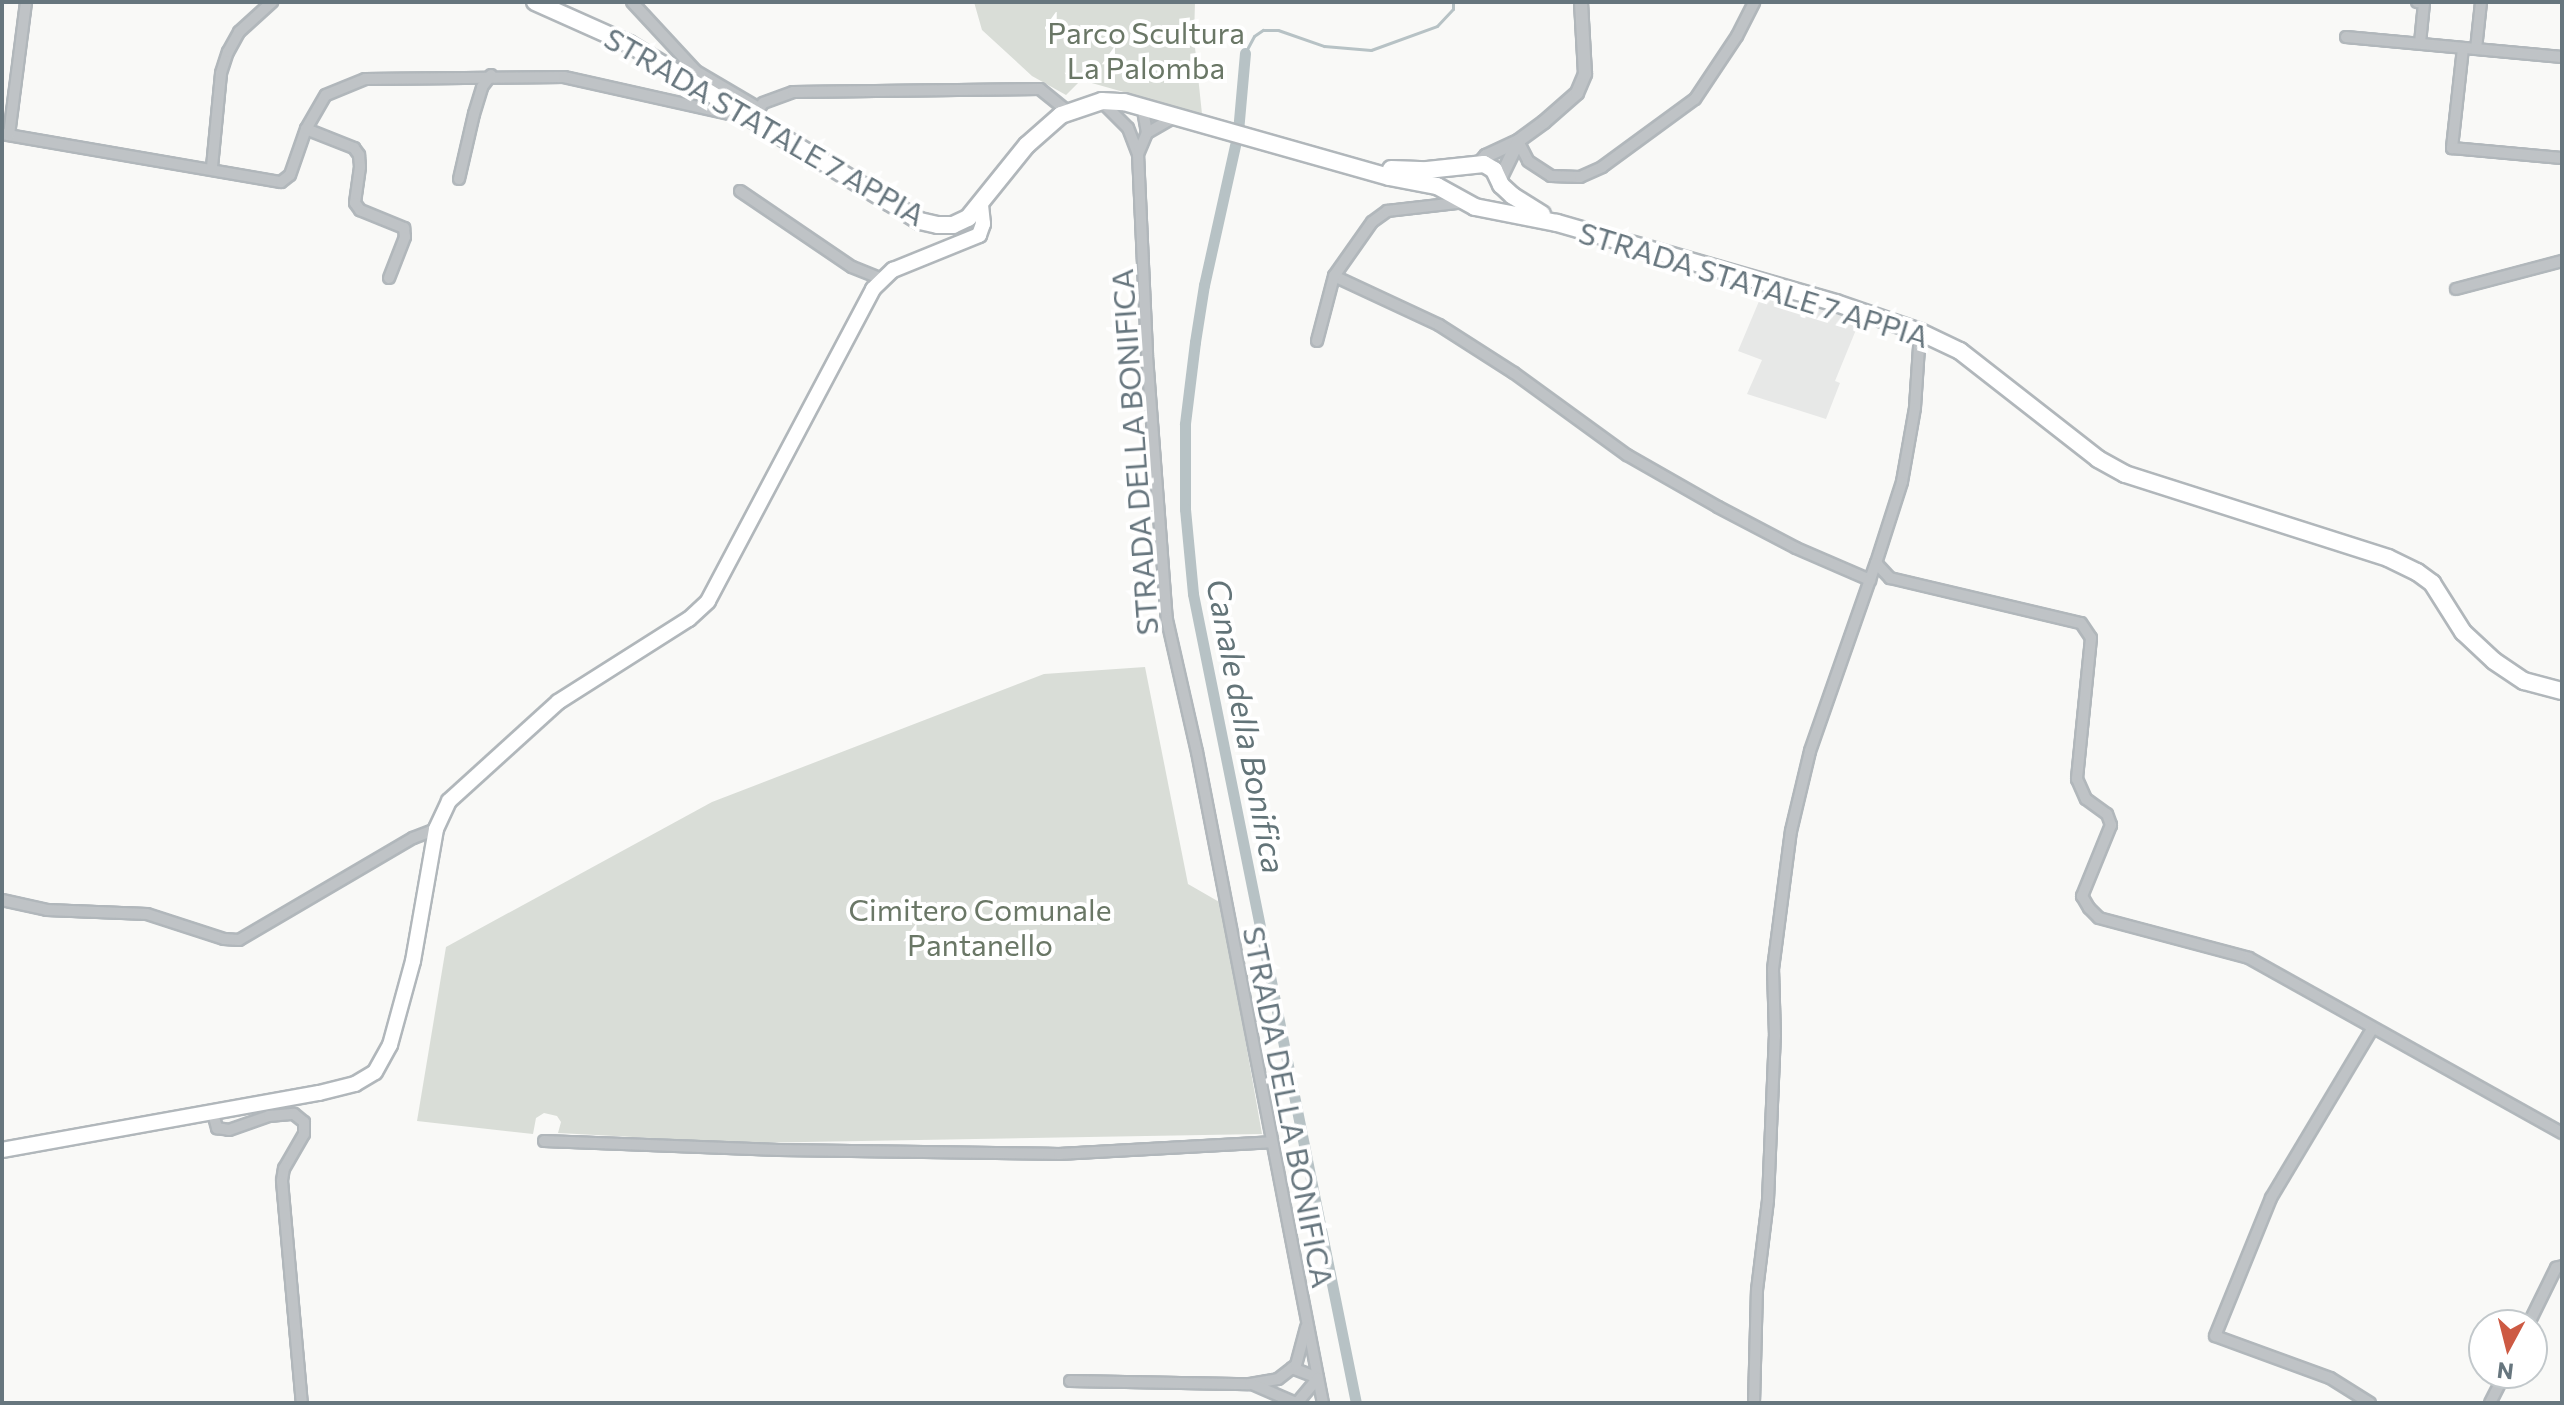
<!DOCTYPE html>
<style>
body{margin:0}
#map{position:relative;width:2564px;height:1405px;overflow:hidden;background:#f9f9f7;font-family:Commissioner,sans-serif}
div>[style]{position:absolute}
[style*='--x']{left:calc(var(--x)*1px);top:calc(var(--y)*1px);width:calc(var(--w)*1px);rotate:calc(var(--a)*1deg)}
.built>*{inset:0;background:#e7e8e7}
.green>*{inset:0;background:#d9ddd7}
.stream>*{height:3px;margin:-1.5px;padding:0 1.5px;transform-origin:1.5px;border-radius:1.5px;background:#b7c2c5}
.canal>*{height:11px;margin:-5.5px;padding:0 5.5px;transform-origin:5.5px;border-radius:5.5px;background:#b7c2c5}
.roads{filter:drop-shadow(2px 0 #b1b7bb) drop-shadow(-2px 0 #b1b7bb) drop-shadow(0 2px #b1b7bb) drop-shadow(0 -2px #b1b7bb)}
.minor>*{height:10px;margin:-5px;padding:0 5px;transform-origin:5px;border-radius:5px;background:#bfc3c6}
.tertiary>*{height:12px;margin:-6px;padding:0 6px;transform-origin:6px;border-radius:6px;background:#bfc3c6}
.secondary>*{height:14px;margin:-7px;padding:0 7px;transform-origin:7px;border-radius:7px;background:#fff}
.primary>*{height:16px;margin:-8px;padding:0 8px;transform-origin:8px;border-radius:8px;background:#fff}
span{translate:-50% -50%;white-space:nowrap;text-align:center;line-height:1.15;-webkit-text-stroke:8px #fff;paint-order:stroke}
.park-label{font-size:30px;color:#6a7766}
.street-label{font-size:30px;color:#67767e}
.water-label{font-size:32px;color:#637478;font-style:italic}
.frame{position:absolute;inset:0;border:4px solid #67767e;pointer-events:none}
.north{position:absolute;left:2468px;top:1309px;width:80px;height:80px;box-sizing:border-box;background:#fff;border:2px solid #c2c8cb;border-radius:50%;rotate:187deg;font-size:22px;font-weight:700;line-height:32px;text-align:center;color:#67767e}
.north::after{content:'';display:block;margin:auto;width:28px;height:36px;background:#cd5a43;clip-path:polygon(50% 0,100% 100%,50% 72%,0 100%)}
</style>
<div id="map">
<div class="built">
<i style="clip-path:polygon(1765px 287px,1860px 320px,1835px 381px,1840px 383px,1826px 419px,1747px 394px,1762px 360px,1738px 351px)"></i>
</div>
<div class="green">
<i style="clip-path:polygon(974px 2px,1195px 2px,1194px 38px,1202px 114px,1081px 80px,1066px 95px,1032px 76px,982px 30px)"></i>
<i style="clip-path:polygon(1145px 667px,1188px 884px,1221px 903px,1262px 1134px,745px 1143px,558px 1133px,561px 1122px,557px 1116px,544px 1113px,536px 1118px,533px 1134px,417px 1121px,446px 947px,712px 802px,1044px 674px)"></i>
</div>
<div class="stream">
<i style="--x:1245;--y:53;--w:19;--a:-62"></i>
<i style="--x:1254;--y:36;--w:11;--a:-34"></i>
<i style="--x:1263;--y:30;--w:15;--a:0"></i>
<i style="--x:1278;--y:30;--w:49;--a:19.2"></i>
<i style="--x:1324;--y:46;--w:47;--a:4.9"></i>
<i style="--x:1371;--y:50;--w:70;--a:-20"></i>
<i style="--x:1437;--y:26;--w:23;--a:-47"></i>
<i style="--x:1453;--y:9;--w:7;--a:-90"></i>
</div>
<div class="canal">
<i style="--x:1245;--y:53;--w:79;--a:95.1"></i>
<i style="--x:1238;--y:132;--w:157;--a:102.5"></i>
<i style="--x:1204;--y:285;--w:58;--a:99"></i>
<i style="--x:1195;--y:342;--w:83;--a:97"></i>
<i style="--x:1185;--y:424;--w:85;--a:90"></i>
<i style="--x:1185;--y:509;--w:85;--a:84.6"></i>
<i style="--x:1193;--y:594;--w:825;--a:78.61"></i>
</div>
<div class="roads">
<div class="minor">
<i style="--x:632;--y:2;--w:94;--a:47.2"></i>
<i style="--x:696;--y:71;--w:71;--a:30.5"></i>
<i style="--x:2417;--y:2;--w:7;--a:8"></i>
<i style="--x:2424;--y:3;--w:40;--a:95.7"></i>
<i style="--x:2346;--y:37;--w:217;--a:5.3"></i>
<i style="--x:2463;--y:48;--w:101;--a:96.3"></i>
<i style="--x:2452;--y:148;--w:110;--a:5.2"></i>
<i style="--x:2476;--y:49;--w:47;--a:-83.9"></i>
<i style="--x:1103;--y:103;--w:35;--a:45"></i>
<i style="--x:1128;--y:128;--w:28;--a:69"></i>
<i style="--x:1138;--y:154;--w:202;--a:87.4"></i>
<i style="--x:1147;--y:356;--w:265;--a:85.7"></i>
<i style="--x:1167;--y:620;--w:135;--a:77.2"></i>
<i style="--x:1197;--y:752;--w:663;--a:79.05"></i>
<i style="--x:306;--y:129;--w:52;--a:21.6"></i>
<i style="--x:354;--y:148;--w:9;--a:54"></i>
<i style="--x:359;--y:155;--w:12;--a:85"></i>
<i style="--x:360;--y:167;--w:36;--a:98"></i>
<i style="--x:355;--y:203;--w:9;--a:54"></i>
<i style="--x:360;--y:210;--w:48;--a:22.2"></i>
<i style="--x:404;--y:228;--w:9;--a:84"></i>
<i style="--x:405;--y:237;--w:44;--a:111.3"></i>
<i style="--x:1147;--y:133;--w:34;--a:-30"></i>
<i style="--x:2;--y:134;--w:283;--a:9.8"></i>
<i style="--x:281;--y:182;--w:11;--a:-38"></i>
<i style="--x:290;--y:175;--w:49;--a:-70.8"></i>
<i style="--x:306;--y:129;--w:39;--a:-60"></i>
<i style="--x:326;--y:95;--w:42;--a:-22.3"></i>
<i style="--x:365;--y:79;--w:199;--a:-0.6"></i>
<i style="--x:564;--y:77;--w:193;--a:12.6"></i>
<i style="--x:752;--y:119;--w:19;--a:-55"></i>
<i style="--x:763;--y:103;--w:32;--a:-20"></i>
<i style="--x:793;--y:92;--w:247;--a:-0.7"></i>
<i style="--x:1040;--y:89;--w:36;--a:39"></i>
<i style="--x:9;--y:135;--w:134;--a:-82.7"></i>
<i style="--x:1518;--y:141;--w:22;--a:63"></i>
<i style="--x:1528;--y:161;--w:27;--a:33"></i>
<i style="--x:1551;--y:176;--w:29;--a:2"></i>
<i style="--x:1580;--y:177;--w:24;--a:-24"></i>
<i style="--x:1602;--y:167;--w:115;--a:-36.2"></i>
<i style="--x:1695;--y:99;--w:76;--a:-56.3"></i>
<i style="--x:1737;--y:36;--w:38;--a:-63"></i>
<i style="--x:1138;--y:154;--w:23;--a:-67"></i>
<i style="--x:1147;--y:133;--w:28;--a:-100"></i>
<i style="--x:212;--y:167;--w:94;--a:-84.5"></i>
<i style="--x:221;--y:73;--w:22;--a:-72"></i>
<i style="--x:228;--y:52;--w:23;--a:-61"></i>
<i style="--x:239;--y:32;--w:45;--a:-42.3"></i>
<i style="--x:459;--y:179;--w:67;--a:-77"></i>
<i style="--x:474;--y:114;--w:28;--a:-73"></i>
<i style="--x:482;--y:87;--w:15;--a:-53"></i>
<i style="--x:740;--y:191;--w:135;--a:34.2"></i>
<i style="--x:852;--y:267;--w:32;--a:22"></i>
<i style="--x:1334;--y:276;--w:116;--a:25"></i>
<i style="--x:1439;--y:325;--w:89;--a:32.6"></i>
<i style="--x:1514;--y:373;--w:140;--a:36"></i>
<i style="--x:1627;--y:455;--w:105;--a:29.7"></i>
<i style="--x:1718;--y:507;--w:88;--a:27.7"></i>
<i style="--x:1796;--y:548;--w:81;--a:23.4"></i>
<i style="--x:2456;--y:289;--w:110;--a:-14.8"></i>
<i style="--x:1920;--y:332;--w:76;--a:93.8"></i>
<i style="--x:1915;--y:408;--w:75;--a:100"></i>
<i style="--x:1902;--y:482;--w:85;--a:107.8"></i>
<i style="--x:1876;--y:563;--w:21;--a:47"></i>
<i style="--x:1890;--y:578;--w:196;--a:13.3"></i>
<i style="--x:2081;--y:623;--w:18;--a:56"></i>
<i style="--x:2091;--y:638;--w:142;--a:95.7"></i>
<i style="--x:2077;--y:779;--w:22;--a:66"></i>
<i style="--x:2086;--y:799;--w:26;--a:36"></i>
<i style="--x:2107;--y:814;--w:12;--a:70"></i>
<i style="--x:2111;--y:825;--w:77;--a:112.2"></i>
<i style="--x:2082;--y:896;--w:14;--a:60"></i>
<i style="--x:2089;--y:908;--w:14;--a:45"></i>
<i style="--x:2099;--y:918;--w:155;--a:14.9"></i>
<i style="--x:2249;--y:958;--w:359;--a:29.2"></i>
<i style="--x:1317;--y:341;--w:67;--a:-75.3"></i>
<i style="--x:1334;--y:276;--w:66;--a:-54.9"></i>
<i style="--x:1372;--y:222;--w:19;--a:-36"></i>
<i style="--x:1387;--y:211;--w:79;--a:-6.6"></i>
<i style="--x:2;--y:900;--w:46;--a:12.5"></i>
<i style="--x:47;--y:910;--w:100;--a:2.3"></i>
<i style="--x:147;--y:914;--w:81;--a:18"></i>
<i style="--x:224;--y:939;--w:15;--a:4"></i>
<i style="--x:239;--y:940;--w:202;--a:-30.4"></i>
<i style="--x:413;--y:838;--w:25;--a:-21"></i>
<i style="--x:213;--y:1113;--w:16;--a:75"></i>
<i style="--x:217;--y:1128;--w:12;--a:9"></i>
<i style="--x:229;--y:1130;--w:42;--a:-19.3"></i>
<i style="--x:269;--y:1116;--w:25;--a:-5"></i>
<i style="--x:294;--y:1114;--w:13;--a:39"></i>
<i style="--x:304;--y:1122;--w:12;--a:90"></i>
<i style="--x:304;--y:1134;--w:39;--a:120"></i>
<i style="--x:284;--y:1168;--w:13;--a:99"></i>
<i style="--x:282;--y:1181;--w:223;--a:84.9"></i>
<i style="--x:544;--y:1141;--w:235;--a:2.2"></i>
<i style="--x:779;--y:1150;--w:280;--a:0.8"></i>
<i style="--x:1059;--y:1154;--w:212;--a:-3.2"></i>
<i style="--x:2528;--y:1325;--w:64;--a:-63.8"></i>
<i style="--x:2556;--y:1268;--w:6;--a:-18"></i>
<i style="--x:1292;--y:1368;--w:28;--a:21"></i>
<i style="--x:1318;--y:1378;--w:33;--a:130"></i>
<i style="--x:1070;--y:1381;--w:180;--a:1"></i>
<i style="--x:1250;--y:1384;--w:28;--a:-10"></i>
<i style="--x:1278;--y:1379;--w:23;--a:-38"></i>
<i style="--x:1296;--y:1365;--w:39;--a:-75"></i>
<i style="--x:1252;--y:1384;--w:48;--a:23.4"></i>
<i style="--x:1754;--y:1403;--w:113;--a:-88.5"></i>
<i style="--x:1757;--y:1290;--w:91;--a:-83"></i>
<i style="--x:1768;--y:1200;--w:164;--a:-87.6"></i>
<i style="--x:1775;--y:1036;--w:67;--a:-91.7"></i>
<i style="--x:1773;--y:969;--w:139;--a:-82.6"></i>
<i style="--x:1791;--y:831;--w:82;--a:-76.6"></i>
<i style="--x:1810;--y:751;--w:199;--a:-70.7"></i>
<i style="--x:2370;--y:1403;--w:47;--a:-148"></i>
<i style="--x:2330;--y:1378;--w:122;--a:-159.9"></i>
<i style="--x:2215;--y:1336;--w:149;--a:-67.9"></i>
<i style="--x:2271;--y:1198;--w:197;--a:-59.1"></i>
<i style="--x:2490;--y:1403;--w:34;--a:-63"></i>
</div>
<div class="tertiary">
<i style="--x:1479;--y:164;--w:11;--a:-49"></i>
<i style="--x:1486;--y:156;--w:35;--a:-25"></i>
<i style="--x:1518;--y:141;--w:32;--a:-36"></i>
<i style="--x:1544;--y:122;--w:44;--a:-41.3"></i>
<i style="--x:1577;--y:93;--w:21;--a:-67"></i>
<i style="--x:1585;--y:74;--w:72;--a:-93.2"></i>
<i style="--x:1500;--y:179;--w:41;--a:-64.1"></i>
</div>
<div class="secondary">
<i style="--x:2;--y:1150;--w:322;--a:-10.2"></i>
<i style="--x:319;--y:1093;--w:37;--a:-14"></i>
<i style="--x:355;--y:1084;--w:23;--a:-31"></i>
<i style="--x:375;--y:1072;--w:31;--a:-61"></i>
<i style="--x:390;--y:1045;--w:87;--a:-74.7"></i>
<i style="--x:413;--y:961;--w:134;--a:-80.1"></i>
<i style="--x:436;--y:829;--w:31;--a:-65"></i>
<i style="--x:449;--y:801;--w:147;--a:-42.2"></i>
<i style="--x:558;--y:702;--w:155;--a:-32.4"></i>
<i style="--x:689;--y:619;--w:26;--a:-43"></i>
<i style="--x:708;--y:601;--w:353;--a:-62.1"></i>
<i style="--x:873;--y:289;--w:28;--a:-44"></i>
<i style="--x:893;--y:270;--w:93;--a:-22.1"></i>
<i style="--x:979;--y:235;--w:12;--a:-70"></i>
<i style="--x:983;--y:224;--w:19;--a:-96"></i>
</div>
<div class="primary">
<i style="--x:535;--y:2;--w:103;--a:24.1"></i>
<i style="--x:629;--y:44;--w:304;--a:31.3"></i>
<i style="--x:889;--y:202;--w:36;--a:32"></i>
<i style="--x:920;--y:221;--w:18;--a:13"></i>
<i style="--x:938;--y:225;--w:15;--a:0"></i>
<i style="--x:953;--y:225;--w:17;--a:-25"></i>
<i style="--x:968;--y:218;--w:94;--a:-51.1"></i>
<i style="--x:1027;--y:145;--w:45;--a:-41.4"></i>
<i style="--x:1061;--y:115;--w:43;--a:-18.9"></i>
<i style="--x:1102;--y:101;--w:22;--a:3"></i>
<i style="--x:1124;--y:102;--w:275;--a:15.8"></i>
<i style="--x:1389;--y:177;--w:49;--a:10.6"></i>
<i style="--x:1437;--y:186;--w:43;--a:28.9"></i>
<i style="--x:1475;--y:207;--w:84;--a:11"></i>
<i style="--x:1557;--y:223;--w:290;--a:16"></i>
<i style="--x:1836;--y:303;--w:89;--a:19"></i>
<i style="--x:1920;--y:332;--w:44;--a:25.4"></i>
<i style="--x:1960;--y:351;--w:175;--a:38"></i>
<i style="--x:2098;--y:459;--w:31;--a:29"></i>
<i style="--x:2125;--y:474;--w:276;--a:17.7"></i>
<i style="--x:2388;--y:558;--w:32;--a:26"></i>
<i style="--x:2417;--y:572;--w:19;--a:36"></i>
<i style="--x:2432;--y:583;--w:58;--a:57.7"></i>
<i style="--x:2463;--y:632;--w:42;--a:43.1"></i>
<i style="--x:2494;--y:661;--w:36;--a:34"></i>
<i style="--x:2524;--y:681;--w:39;--a:15"></i>
<i style="--x:1391;--y:169;--w:36;--a:2"></i>
<i style="--x:1427;--y:170;--w:57;--a:-6"></i>
<i style="--x:1484;--y:164;--w:12;--a:31"></i>
<i style="--x:1494;--y:170;--w:17;--a:65"></i>
<i style="--x:1501;--y:185;--w:16;--a:43"></i>
<i style="--x:1513;--y:196;--w:34;--a:32"></i>
</div>
</div>
<div class="park-label">
<span style="left:1146px;top:49px">Parco Scultura<br>La Palomba</span>
<span style="left:980px;top:926px">Cimitero Comunale<br>Pantanello</span>
</div>
<div class="street-label">
<span style="left:765px;top:126px;rotate:30deg">STRADA STATALE 7 APPIA</span>
<span style="left:1754px;top:284px;rotate:17deg">STRADA STATALE 7 APPIA</span>
<span style="left:1134px;top:452px;rotate:-94deg">STRADA DELLA BONIFICA</span>
<span style="left:1289px;top:1107px;rotate:79deg">STRADA DELLA BONIFICA</span>
</div>
<div class="water-label">
<span style="left:1247px;top:726px;rotate:79deg">Canale della Bonifica</span>
</div>
<div class="frame"></div>
<div class="north">N</div>
</div>
